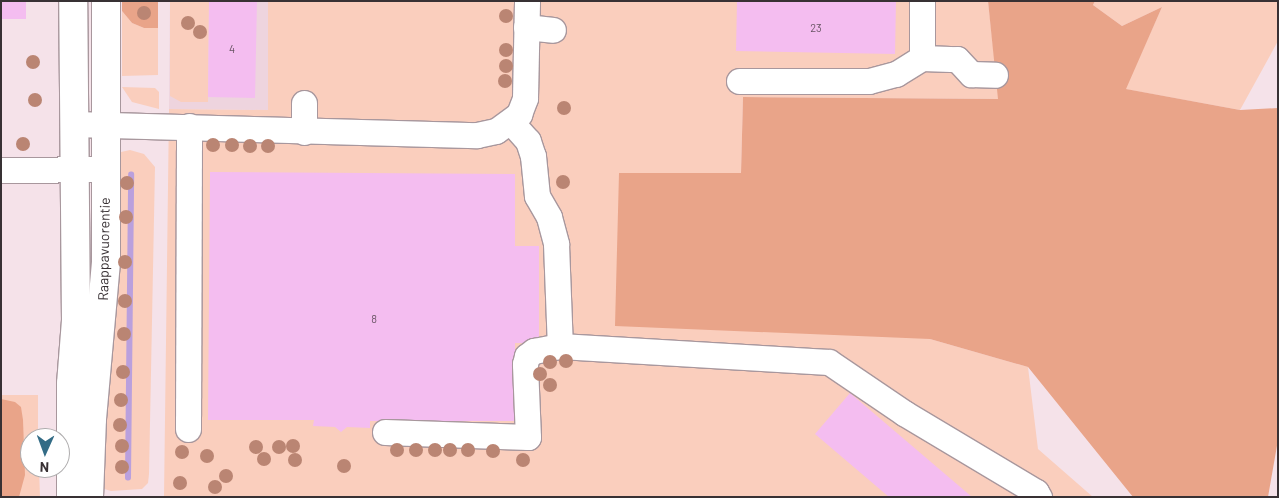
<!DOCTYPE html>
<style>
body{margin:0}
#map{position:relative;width:1279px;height:498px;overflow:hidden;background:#f5e2e9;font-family:Barlow,sans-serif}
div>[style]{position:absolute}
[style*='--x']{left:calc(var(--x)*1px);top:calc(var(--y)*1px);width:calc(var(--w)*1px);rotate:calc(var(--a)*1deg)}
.built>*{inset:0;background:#eed4de}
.green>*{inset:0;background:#facebd}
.forest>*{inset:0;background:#e9a489}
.stream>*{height:5.5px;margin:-2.75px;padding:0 2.75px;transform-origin:2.75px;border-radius:2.75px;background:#baa0dd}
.building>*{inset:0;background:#f4bdf0}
.roads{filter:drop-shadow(1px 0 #a8979d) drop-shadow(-1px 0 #a8979d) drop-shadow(0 1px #a8979d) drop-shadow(0 -1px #a8979d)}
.minor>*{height:25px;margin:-12.5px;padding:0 12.5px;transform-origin:12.5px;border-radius:12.5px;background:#fff}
.major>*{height:28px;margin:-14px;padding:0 14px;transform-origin:14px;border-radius:14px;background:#fff}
.trees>*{width:14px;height:14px;margin:-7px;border-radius:50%;background:#ba8573}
span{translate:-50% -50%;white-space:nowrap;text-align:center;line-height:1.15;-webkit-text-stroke:5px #fff;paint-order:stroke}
.number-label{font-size:11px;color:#675463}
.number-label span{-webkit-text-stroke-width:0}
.street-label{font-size:14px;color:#383134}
.frame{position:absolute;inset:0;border:2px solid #383134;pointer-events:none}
.north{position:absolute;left:20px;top:428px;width:50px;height:50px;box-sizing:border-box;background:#fff;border:1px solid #afadae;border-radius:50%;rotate:182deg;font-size:14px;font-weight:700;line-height:20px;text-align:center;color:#383134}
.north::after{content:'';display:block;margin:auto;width:18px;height:22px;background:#336c86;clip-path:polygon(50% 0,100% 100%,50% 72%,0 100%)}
</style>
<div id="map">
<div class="built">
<i style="clip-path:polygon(170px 1px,268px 1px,268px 110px,169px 109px)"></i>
</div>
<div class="green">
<i style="clip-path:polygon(170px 1px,209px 1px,208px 102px,181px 102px,170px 96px)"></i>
<i style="clip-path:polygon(268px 1px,988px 1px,999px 99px,743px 97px,741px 173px,619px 173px,930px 339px,1028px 367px,1038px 449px,1093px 497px,164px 497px,169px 109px,268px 110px)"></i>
<i style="clip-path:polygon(1095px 1px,1278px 1px,1278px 41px,1240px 110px,1125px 89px,1162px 7px,1122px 26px,1093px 5px)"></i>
<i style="clip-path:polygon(122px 11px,132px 23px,144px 28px,158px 28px,158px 75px,122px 76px)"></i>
<i style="clip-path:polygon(122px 87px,155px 88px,159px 92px,159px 109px,132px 102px)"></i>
<i style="clip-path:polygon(130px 150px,144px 154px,155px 167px,149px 474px,148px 483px,142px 489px,111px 491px,101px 488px,116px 164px,121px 152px)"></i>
<i style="clip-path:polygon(1px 395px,38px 395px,38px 438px,30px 438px,30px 468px,39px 468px,40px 497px,1px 497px)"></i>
</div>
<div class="forest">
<i style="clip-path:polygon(122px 1px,158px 1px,158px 28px,144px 28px,132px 23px,122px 11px)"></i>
<i style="clip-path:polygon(988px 1px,1095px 1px,1093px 5px,1122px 26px,1162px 7px,1126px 89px,1240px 110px,1278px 108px,1278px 440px,1268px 497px,1133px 497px,1028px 367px,930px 339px,615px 326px,619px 173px,741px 173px,743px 97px,998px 99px)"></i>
<i style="clip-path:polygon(1px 399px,15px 402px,21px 407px,23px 420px,25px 475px,19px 497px,1px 497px)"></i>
</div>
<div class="stream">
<i style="--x:128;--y:478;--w:303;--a:-89.4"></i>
</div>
<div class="building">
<i style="clip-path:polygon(1px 1px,26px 1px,26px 19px,1px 19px)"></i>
<i style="clip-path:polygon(209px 1px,257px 1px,255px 98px,208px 97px)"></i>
<i style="clip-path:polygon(737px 1px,896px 1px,895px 54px,736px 51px)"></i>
<i style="clip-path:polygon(210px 172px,515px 174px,515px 246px,539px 246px,539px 343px,515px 343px,515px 421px,370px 421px,370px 428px,347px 427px,341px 432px,335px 427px,313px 426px,314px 420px,208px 420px)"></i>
<i style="clip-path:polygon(850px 393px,972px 497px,889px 497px,815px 434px)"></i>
</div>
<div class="roads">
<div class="minor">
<i style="--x:526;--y:27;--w:27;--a:6"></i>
<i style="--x:922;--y:58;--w:35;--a:2"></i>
<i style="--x:957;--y:59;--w:21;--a:47"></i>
<i style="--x:971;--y:74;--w:24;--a:2"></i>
<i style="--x:739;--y:81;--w:130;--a:0"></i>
<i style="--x:869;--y:81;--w:28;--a:-15"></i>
<i style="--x:896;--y:74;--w:31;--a:-32"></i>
<i style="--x:922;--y:58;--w:57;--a:-90"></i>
<i style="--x:304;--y:103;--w:29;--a:90"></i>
<i style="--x:511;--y:122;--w:25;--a:48"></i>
<i style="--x:528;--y:141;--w:16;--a:72"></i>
<i style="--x:533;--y:156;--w:40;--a:84.3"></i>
<i style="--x:537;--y:196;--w:24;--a:60"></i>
<i style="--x:549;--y:217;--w:28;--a:75"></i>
<i style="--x:556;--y:244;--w:102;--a:87.8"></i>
<i style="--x:74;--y:124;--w:403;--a:1.6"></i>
<i style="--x:477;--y:135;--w:19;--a:-12"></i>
<i style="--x:496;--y:131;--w:29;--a:-36"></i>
<i style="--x:519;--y:114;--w:17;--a:-69"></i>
<i style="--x:525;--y:98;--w:97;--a:-88.8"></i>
<i style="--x:1;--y:170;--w:105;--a:-0.5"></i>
<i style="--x:188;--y:429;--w:303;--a:-89.8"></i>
<i style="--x:385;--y:432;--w:143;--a:2"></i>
<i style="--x:528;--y:437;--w:73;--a:-92.4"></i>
<i style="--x:525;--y:364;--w:8;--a:-76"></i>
<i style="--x:527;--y:356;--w:9;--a:-36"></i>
<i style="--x:534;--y:351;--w:26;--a:-11"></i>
<i style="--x:560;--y:346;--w:269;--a:3.4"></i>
<i style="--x:829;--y:362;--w:91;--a:34.2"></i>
<i style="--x:904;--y:413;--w:154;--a:30.9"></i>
<i style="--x:1036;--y:492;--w:6;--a:59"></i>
</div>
<div class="major">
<i style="--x:71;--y:497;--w:113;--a:-90"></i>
<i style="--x:71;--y:384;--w:63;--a:-85.5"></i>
<i style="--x:76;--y:321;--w:320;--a:-90.5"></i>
<i style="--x:89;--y:497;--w:78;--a:-87.8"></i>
<i style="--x:92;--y:419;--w:159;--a:-84.9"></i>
<i style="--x:106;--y:261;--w:260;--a:-90"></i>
</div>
</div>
<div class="trees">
<i style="left:144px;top:13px"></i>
<i style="left:506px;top:16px"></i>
<i style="left:188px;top:23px"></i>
<i style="left:200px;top:32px"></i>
<i style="left:506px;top:50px"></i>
<i style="left:33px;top:62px"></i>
<i style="left:506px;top:66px"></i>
<i style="left:505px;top:81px"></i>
<i style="left:35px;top:100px"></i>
<i style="left:564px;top:108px"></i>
<i style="left:23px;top:144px"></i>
<i style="left:213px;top:145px"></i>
<i style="left:232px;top:145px"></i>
<i style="left:250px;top:146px"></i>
<i style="left:268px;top:146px"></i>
<i style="left:563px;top:182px"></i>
<i style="left:127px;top:183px"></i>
<i style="left:126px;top:217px"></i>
<i style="left:125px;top:262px"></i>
<i style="left:125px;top:301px"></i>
<i style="left:124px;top:334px"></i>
<i style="left:566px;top:361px"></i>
<i style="left:550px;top:362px"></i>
<i style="left:123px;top:372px"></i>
<i style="left:540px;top:374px"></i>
<i style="left:550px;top:385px"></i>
<i style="left:121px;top:400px"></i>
<i style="left:120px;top:425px"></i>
<i style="left:122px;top:446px"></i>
<i style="left:293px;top:446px"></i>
<i style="left:256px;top:447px"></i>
<i style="left:279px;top:447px"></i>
<i style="left:397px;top:450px"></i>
<i style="left:416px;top:450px"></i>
<i style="left:435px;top:450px"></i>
<i style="left:450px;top:450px"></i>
<i style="left:468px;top:450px"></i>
<i style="left:493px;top:451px"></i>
<i style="left:182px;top:452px"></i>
<i style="left:207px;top:456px"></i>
<i style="left:264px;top:459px"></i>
<i style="left:295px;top:460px"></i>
<i style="left:523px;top:460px"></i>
<i style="left:344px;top:466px"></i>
<i style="left:122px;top:467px"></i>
<i style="left:226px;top:476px"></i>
<i style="left:180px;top:483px"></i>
<i style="left:215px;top:487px"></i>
</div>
<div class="number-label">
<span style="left:816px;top:28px">23</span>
<span style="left:232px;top:49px">4</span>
<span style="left:374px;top:319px">8</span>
</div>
<div class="street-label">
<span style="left:104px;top:249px;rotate:-89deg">Raappavuorentie</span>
</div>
<div class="frame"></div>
<div class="north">N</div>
</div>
